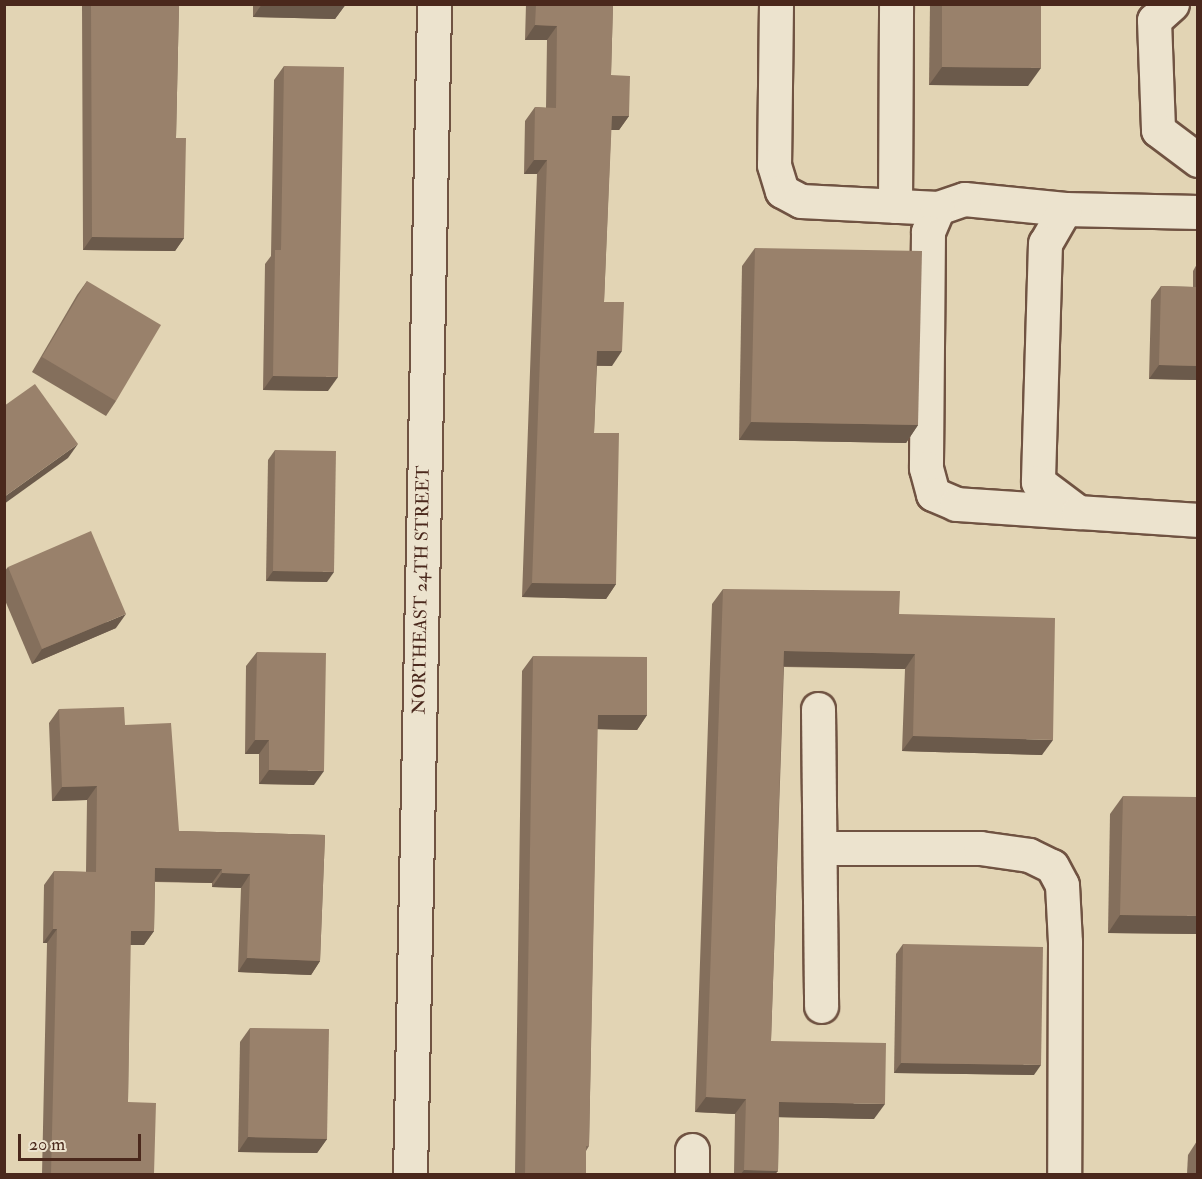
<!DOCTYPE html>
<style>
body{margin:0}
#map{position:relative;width:1202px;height:1179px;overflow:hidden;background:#e2d4b4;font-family:"IM FELL Double Pica",serif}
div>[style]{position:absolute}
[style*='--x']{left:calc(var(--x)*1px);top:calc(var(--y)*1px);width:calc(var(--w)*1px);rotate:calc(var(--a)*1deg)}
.roads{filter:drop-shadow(2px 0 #705342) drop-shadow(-2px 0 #705342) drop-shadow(0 2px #705342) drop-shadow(0 -2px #705342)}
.minor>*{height:33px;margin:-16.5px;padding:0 16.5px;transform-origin:16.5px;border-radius:16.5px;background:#ece3ce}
.wall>*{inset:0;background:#846f5c}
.shaded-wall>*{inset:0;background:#6b5a4b}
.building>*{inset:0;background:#99816b}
span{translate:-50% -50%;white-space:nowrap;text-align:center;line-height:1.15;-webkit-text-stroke:5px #ece3ce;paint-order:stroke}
.street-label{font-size:18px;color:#4a281c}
.frame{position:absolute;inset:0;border:6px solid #4a281c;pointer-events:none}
.scale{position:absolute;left:18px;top:1134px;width:123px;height:27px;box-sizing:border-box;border:3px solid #4a281c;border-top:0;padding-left:8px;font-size:18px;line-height:21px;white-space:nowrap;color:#4a281c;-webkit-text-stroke:4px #ece3ce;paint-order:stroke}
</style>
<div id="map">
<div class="roads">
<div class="minor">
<i style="--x:776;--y:4;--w:161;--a:90.7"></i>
<i style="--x:774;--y:165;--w:27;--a:73"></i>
<i style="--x:782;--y:191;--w:21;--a:28"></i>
<i style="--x:801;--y:201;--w:137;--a:2.9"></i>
<i style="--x:1172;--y:4;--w:24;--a:138"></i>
<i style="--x:1154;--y:20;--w:110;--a:87.9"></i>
<i style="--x:1158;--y:130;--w:50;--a:36.9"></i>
<i style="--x:895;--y:206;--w:202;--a:-89.7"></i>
<i style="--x:1065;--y:209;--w:101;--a:-174.3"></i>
<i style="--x:964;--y:199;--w:28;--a:161"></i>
<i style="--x:938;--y:208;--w:26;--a:113"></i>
<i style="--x:928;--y:232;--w:236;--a:90.5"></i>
<i style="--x:926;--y:468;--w:27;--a:75"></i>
<i style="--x:933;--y:494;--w:25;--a:23"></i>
<i style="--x:956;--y:504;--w:122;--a:3.8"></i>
<i style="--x:1198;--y:212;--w:133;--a:-178.7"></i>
<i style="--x:1065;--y:209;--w:39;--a:120"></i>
<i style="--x:1045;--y:243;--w:239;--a:91.7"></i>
<i style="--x:1038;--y:482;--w:50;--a:36.9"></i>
<i style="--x:1078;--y:512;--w:120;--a:3.8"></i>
<i style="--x:818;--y:709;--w:297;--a:89.4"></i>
<i style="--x:820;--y:848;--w:160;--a:0"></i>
<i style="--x:980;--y:848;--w:49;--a:8.1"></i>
<i style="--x:1029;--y:855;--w:25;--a:26"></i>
<i style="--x:1052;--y:866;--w:21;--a:62"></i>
<i style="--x:1062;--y:885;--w:57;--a:87"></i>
<i style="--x:1065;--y:942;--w:232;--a:90.2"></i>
<i style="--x:410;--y:1174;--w:1170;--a:-88.82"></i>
<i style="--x:692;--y:1174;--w:24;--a:-90"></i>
</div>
</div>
<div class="wall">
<i style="clip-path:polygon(82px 4px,179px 4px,176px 138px,184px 238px,175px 251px,83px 250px)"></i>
<i style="clip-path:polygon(253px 4px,346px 4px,335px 19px,253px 17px)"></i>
<i style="clip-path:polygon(526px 4px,613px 4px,611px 75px,629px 116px,619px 130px,611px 130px,604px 302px,612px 366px,597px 366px,594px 433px,616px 584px,606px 599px,522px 597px,537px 174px,524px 174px,525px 121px,535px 107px,546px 108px,547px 40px,525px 40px)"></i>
<i style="clip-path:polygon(930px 4px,1041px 4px,1028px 86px,929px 85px)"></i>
<i style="clip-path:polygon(284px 66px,328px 391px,263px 390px,265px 264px,271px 256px,274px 80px)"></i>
<i style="clip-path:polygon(755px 248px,918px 425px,906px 443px,739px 440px,742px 266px)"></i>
<i style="clip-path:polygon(1197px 264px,1197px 380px,1149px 379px,1151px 300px,1161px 286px,1193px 287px,1193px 271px)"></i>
<i style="clip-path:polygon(87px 281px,116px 401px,106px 416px,32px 372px,77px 295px)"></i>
<i style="clip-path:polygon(275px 450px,327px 582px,266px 581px,268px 460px)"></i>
<i style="clip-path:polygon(8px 567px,116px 628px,32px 664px,4px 598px,4px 572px)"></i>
<i style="clip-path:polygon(723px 589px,899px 614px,1042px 755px,902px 751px,905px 669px,784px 667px,771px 1041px,874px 1119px,779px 1117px,778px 1171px,775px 1174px,734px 1174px,735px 1114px,695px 1112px,712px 604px)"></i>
<i style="clip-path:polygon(257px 652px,314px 785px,259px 784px,259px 754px,245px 754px,246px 666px)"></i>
<i style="clip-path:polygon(533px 656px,647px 715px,637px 730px,597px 729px,589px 1146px,586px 1151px,586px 1174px,515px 1174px,522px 671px)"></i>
<i style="clip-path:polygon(59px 709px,125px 725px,179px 831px,325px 835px,320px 961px,311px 975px,238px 972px,241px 888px,212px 887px,212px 883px,155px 882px,154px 931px,144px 945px,130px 945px,128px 1102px,154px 1174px,42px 1174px,47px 943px,43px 943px,44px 885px,54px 871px,86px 872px,87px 800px,52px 801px,49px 723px)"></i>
<i style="clip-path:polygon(1123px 796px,1197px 934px,1108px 933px,1110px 814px)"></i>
<i style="clip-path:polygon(903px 944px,1034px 1075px,894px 1073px,896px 954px)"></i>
<i style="clip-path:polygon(250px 1028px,327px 1139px,317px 1153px,238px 1152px,240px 1042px)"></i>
<i style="clip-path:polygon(1197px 1141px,1197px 1174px,1187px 1174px,1188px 1155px)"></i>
</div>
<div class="shaded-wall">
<i style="clip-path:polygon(262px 4px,346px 4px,335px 19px,253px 17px)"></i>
<i style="clip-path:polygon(535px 25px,557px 26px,547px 40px,525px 40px)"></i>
<i style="clip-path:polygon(942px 67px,1041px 68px,1028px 86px,929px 85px)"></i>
<i style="clip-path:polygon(612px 116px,629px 116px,619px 130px,601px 130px)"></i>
<i style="clip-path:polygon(534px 160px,547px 160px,537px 174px,524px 174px)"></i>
<i style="clip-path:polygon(92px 237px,184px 238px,175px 251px,83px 250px)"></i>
<i style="clip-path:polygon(597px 351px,622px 351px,612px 366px,587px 365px)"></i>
<i style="clip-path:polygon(1159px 365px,1197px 366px,1197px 380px,1149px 379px)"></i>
<i style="clip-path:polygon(273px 376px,338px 377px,328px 391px,263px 390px)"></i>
<i style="clip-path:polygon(751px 422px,918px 425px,906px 443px,739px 440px)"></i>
<i style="clip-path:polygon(78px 444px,68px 458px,4px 504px,4px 497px)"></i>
<i style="clip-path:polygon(273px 571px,334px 572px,327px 582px,266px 581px)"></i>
<i style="clip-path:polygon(532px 583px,616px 584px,606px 599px,522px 597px)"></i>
<i style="clip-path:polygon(126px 614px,116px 628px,32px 664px,42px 649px)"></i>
<i style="clip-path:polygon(784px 651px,915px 654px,905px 669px,774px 666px)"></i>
<i style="clip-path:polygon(598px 715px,647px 715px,637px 730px,588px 729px)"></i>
<i style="clip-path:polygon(913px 736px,1053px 740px,1042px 755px,902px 751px)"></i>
<i style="clip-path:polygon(255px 740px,269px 740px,259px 754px,245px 754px)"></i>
<i style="clip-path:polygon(269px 770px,324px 771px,314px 785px,259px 784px)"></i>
<i style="clip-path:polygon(97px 786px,87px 800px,52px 801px,62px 787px)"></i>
<i style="clip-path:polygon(155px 868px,222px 869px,212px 883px,145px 881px)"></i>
<i style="clip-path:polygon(222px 873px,250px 874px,241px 888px,212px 887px)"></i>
<i style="clip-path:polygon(1120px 915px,1197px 916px,1197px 934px,1108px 933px)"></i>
<i style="clip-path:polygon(53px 929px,57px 929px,47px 943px,43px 943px)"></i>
<i style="clip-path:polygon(131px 931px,154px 931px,144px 945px,121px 945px)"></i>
<i style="clip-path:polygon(247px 958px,320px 961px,311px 975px,238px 972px)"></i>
<i style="clip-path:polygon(901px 1063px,1041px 1065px,1034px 1075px,894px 1073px)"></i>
<i style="clip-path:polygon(706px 1097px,746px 1099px,735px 1114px,695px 1112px)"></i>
<i style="clip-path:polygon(779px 1102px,885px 1104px,874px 1119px,768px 1117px)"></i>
<i style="clip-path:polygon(248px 1137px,327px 1139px,317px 1153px,238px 1152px)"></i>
<i style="clip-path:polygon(744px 1170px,778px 1171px,775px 1174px,741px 1174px)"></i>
</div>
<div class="building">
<i style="clip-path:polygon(91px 4px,179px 4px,176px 138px,186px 138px,184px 238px,92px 237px)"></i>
<i style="clip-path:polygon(536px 4px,613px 4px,611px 75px,630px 76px,629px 116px,612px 116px,604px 302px,624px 302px,622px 351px,597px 351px,594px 433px,619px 433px,616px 584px,532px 583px,547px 160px,534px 160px,535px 107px,556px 108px,557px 26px,535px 25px)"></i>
<i style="clip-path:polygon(942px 4px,1041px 4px,1041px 68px,942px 67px)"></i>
<i style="clip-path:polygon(284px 66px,344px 67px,338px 377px,273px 376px,275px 250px,281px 250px)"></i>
<i style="clip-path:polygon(755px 248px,922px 251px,918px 425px,751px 422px)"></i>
<i style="clip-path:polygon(87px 281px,161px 325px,116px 401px,42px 357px)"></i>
<i style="clip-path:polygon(1161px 286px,1197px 287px,1197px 366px,1159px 365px)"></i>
<i style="clip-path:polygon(35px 384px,78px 444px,4px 497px,4px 406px)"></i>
<i style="clip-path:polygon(275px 450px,336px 451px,334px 572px,273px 571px)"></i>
<i style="clip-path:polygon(91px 531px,126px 614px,42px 649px,8px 567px)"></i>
<i style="clip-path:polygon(723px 589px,900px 591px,899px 614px,1055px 618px,1053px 740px,913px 736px,915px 654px,784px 651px,771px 1041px,886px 1043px,885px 1104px,779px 1102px,778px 1171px,744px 1170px,746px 1099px,706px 1097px)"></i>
<i style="clip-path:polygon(257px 652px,326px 653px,324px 771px,269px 770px,269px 740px,255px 740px)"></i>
<i style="clip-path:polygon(533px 656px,647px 657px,647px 715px,598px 715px,589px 1146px,586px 1146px,586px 1174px,525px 1174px)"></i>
<i style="clip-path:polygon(124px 707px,125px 725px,171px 723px,179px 831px,325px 835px,320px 961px,247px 958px,250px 874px,222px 873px,222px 869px,155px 868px,154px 931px,131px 931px,128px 1102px,156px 1103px,154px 1174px,51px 1174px,57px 929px,53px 929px,54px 871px,96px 872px,97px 786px,62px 787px,59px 709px)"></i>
<i style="clip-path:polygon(1123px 796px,1197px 797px,1197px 916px,1120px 915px)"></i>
<i style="clip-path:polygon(903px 944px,1043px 947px,1041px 1065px,901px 1063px)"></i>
<i style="clip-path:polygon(250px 1028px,329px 1029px,327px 1139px,248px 1137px)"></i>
</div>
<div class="street-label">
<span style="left:422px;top:590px;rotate:-89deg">NORTHEAST 24TH STREET</span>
</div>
<div class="frame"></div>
<div class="scale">20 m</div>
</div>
